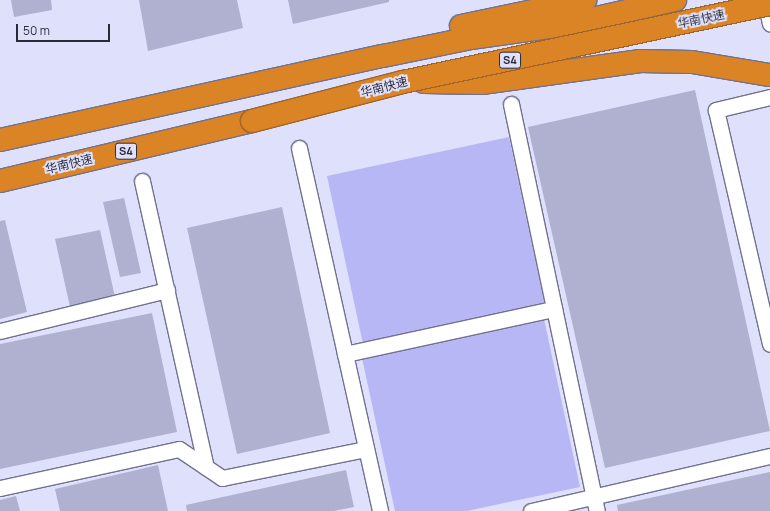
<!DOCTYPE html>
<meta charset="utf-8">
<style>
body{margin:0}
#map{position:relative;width:770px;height:511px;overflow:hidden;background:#dfe0fc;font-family:Manrope,"Noto Sans SC",sans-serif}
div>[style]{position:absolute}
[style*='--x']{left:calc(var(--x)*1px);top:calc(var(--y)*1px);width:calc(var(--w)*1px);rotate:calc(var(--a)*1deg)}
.green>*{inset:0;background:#b7b7f5}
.building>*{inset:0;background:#b0b0d1}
.roads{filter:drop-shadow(1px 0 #71718f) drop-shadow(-1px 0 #71718f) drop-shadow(0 1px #71718f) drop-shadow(0 -1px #71718f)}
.minor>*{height:15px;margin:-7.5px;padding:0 7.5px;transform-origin:7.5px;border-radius:7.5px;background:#fff}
.highway>*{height:22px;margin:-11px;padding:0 11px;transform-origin:11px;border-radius:11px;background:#db8425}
.bridges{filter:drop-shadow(1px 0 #9d652c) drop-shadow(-1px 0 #9d652c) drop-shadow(0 1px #9d652c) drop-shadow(0 -1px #9d652c)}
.highway-bridge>*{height:22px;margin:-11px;padding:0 11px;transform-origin:11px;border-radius:11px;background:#db8425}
span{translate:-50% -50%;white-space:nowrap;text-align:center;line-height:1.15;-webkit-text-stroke:4px #dfe0fc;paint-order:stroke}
.shield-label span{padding:1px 3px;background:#dfe0fc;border:1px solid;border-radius:3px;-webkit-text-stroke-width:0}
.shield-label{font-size:11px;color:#2b2b38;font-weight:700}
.street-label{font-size:12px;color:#2b2b38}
.scale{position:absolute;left:16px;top:24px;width:94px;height:18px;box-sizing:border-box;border:2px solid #2b2b38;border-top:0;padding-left:5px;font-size:12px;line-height:14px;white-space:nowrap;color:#2b2b38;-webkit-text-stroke:3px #dfe0fc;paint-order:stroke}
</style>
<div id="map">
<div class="green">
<i style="clip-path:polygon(509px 137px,545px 305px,363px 344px,327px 176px)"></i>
<i style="clip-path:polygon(544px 319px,580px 487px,467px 511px,395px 511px,362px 358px)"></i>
</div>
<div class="building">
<i style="clip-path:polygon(11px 0,51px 0,52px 10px,14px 17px)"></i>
<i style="clip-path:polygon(139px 0,237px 0,243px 28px,148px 51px)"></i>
<i style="clip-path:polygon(288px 0,389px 0,389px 2px,293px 24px)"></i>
<i style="clip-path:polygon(695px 90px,770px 431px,605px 468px,528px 127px)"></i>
<i style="clip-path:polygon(124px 198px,141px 273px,120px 277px,103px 202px)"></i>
<i style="clip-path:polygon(282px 207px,330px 433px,237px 454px,187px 228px)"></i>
<i style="clip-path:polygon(5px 220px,27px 312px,0 319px,0 221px)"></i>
<i style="clip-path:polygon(100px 230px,115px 297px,70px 307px,55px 239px)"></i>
<i style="clip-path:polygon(152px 313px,177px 432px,0 469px,0 344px)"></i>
<i style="clip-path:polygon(158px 465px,168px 511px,60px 511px,55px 489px)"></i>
<i style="clip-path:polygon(346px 470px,354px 507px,334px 511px,187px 511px,186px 505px)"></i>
<i style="clip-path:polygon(770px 472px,770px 511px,618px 511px,617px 505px)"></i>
<i style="clip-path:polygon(16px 496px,20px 511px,0 511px,0 500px)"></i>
</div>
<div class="roads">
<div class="minor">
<i style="--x:765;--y:0;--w:24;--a:78"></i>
<i style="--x:770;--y:97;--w:56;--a:166.5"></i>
<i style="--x:716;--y:110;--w:240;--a:77"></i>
<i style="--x:511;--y:104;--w:416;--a:78.1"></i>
<i style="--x:299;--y:148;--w:372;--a:77.4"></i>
<i style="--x:142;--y:181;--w:293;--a:77.4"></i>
<i style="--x:0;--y:331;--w:172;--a:-13.8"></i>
<i style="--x:345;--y:354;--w:214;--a:-12.2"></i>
<i style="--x:0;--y:488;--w:183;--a:-12.3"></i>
<i style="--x:179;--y:449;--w:52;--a:34"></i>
<i style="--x:222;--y:478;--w:147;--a:-11.4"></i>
<i style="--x:531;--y:511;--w:245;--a:-13"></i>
</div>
<div class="highway">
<i style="--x:461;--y:26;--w:127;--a:-11.8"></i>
<i style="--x:424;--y:82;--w:58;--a:1"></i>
<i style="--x:482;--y:83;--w:160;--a:-7.9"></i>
<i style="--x:640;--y:61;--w:52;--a:1.1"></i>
<i style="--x:692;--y:62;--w:79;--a:9.5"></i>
<i style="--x:0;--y:140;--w:392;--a:-12.4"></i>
<i style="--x:383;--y:56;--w:90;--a:-11.6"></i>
<i style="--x:471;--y:38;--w:100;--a:-8"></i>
<i style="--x:570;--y:24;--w:108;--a:-12.9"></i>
<i style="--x:0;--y:181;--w:259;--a:-13.4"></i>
</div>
</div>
<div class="bridges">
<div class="highway-bridge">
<i style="--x:252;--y:121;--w:156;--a:-14.5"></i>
<i style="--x:403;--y:82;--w:375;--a:-12"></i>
</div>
</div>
<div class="shield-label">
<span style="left:510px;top:60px">S4</span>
<span style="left:126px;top:151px">S4</span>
</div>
<div class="street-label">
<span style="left:701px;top:19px;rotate:-12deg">华南快速</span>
<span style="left:384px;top:87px;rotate:-14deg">华南快速</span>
<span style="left:69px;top:164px;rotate:-13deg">华南快速</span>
</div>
<div class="scale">50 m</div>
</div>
